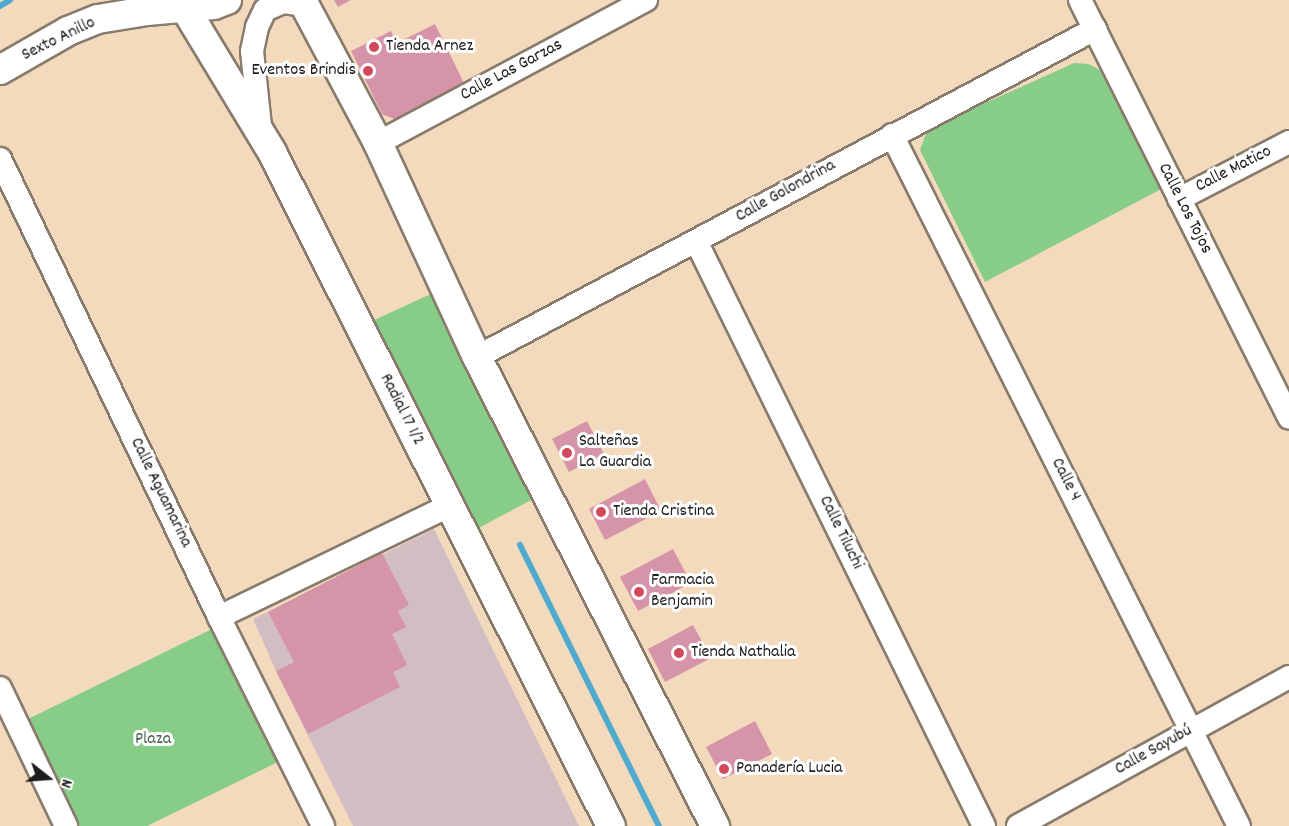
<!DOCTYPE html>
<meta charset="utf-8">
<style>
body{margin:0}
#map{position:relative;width:1289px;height:826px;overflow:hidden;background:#f3dabd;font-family:Dekko,sans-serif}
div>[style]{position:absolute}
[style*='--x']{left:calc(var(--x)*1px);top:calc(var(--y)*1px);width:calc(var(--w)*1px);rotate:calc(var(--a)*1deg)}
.industrial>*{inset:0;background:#d2bec2}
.green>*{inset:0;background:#88cd87}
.stream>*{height:6px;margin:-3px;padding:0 3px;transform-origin:3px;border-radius:3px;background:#50aacd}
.building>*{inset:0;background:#d694a8}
.roads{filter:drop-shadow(2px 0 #887b6c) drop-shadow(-2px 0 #887b6c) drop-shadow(0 2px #887b6c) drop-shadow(0 -2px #887b6c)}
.minor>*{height:22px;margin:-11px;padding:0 11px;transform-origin:11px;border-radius:11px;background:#fff}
.major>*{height:28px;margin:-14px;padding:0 14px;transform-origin:14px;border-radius:14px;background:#fff}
.dots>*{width:16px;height:16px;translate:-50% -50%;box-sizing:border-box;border:3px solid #fff;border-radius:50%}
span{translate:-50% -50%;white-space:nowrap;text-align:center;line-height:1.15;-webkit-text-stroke:6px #fff;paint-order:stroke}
.street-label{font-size:18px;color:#1c1c1c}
.poi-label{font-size:18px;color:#1c1c1c}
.left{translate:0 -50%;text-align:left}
.right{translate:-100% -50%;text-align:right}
.park-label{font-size:18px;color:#476347}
.north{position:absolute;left:18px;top:748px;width:60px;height:60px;-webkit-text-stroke:4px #fff;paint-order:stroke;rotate:107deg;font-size:16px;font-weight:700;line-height:24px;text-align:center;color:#1c1c1c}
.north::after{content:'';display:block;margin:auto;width:21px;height:27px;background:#1c1c1c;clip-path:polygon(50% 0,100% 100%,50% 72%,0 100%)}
</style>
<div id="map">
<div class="industrial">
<i style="clip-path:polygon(434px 529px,579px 826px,353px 826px,276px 671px,253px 619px)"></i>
</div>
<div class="green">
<i style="clip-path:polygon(1074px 63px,1089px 64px,1110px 76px,1165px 187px,985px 282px,920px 150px,925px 136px,932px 127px)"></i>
<i style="clip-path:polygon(433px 293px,535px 498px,475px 530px,372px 321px)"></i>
<i style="clip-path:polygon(214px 628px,278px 762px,147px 826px,80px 826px,28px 719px)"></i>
</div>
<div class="stream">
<i style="--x:0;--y:6;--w:12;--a:-31"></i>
<i style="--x:520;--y:545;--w:313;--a:63.7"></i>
</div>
<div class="building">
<i style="clip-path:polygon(334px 0,351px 0,338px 7px)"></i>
<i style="clip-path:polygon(435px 24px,466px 87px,399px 121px,382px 114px,351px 51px,391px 31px,397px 43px)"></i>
<i style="clip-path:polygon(587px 421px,604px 454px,569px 472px,552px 439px)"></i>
<i style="clip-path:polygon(645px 479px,661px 511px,605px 540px,589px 509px)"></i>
<i style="clip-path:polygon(673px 549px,691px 583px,638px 611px,620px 577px)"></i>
<i style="clip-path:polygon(382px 553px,409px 605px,398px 611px,406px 627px,392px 634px,407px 665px,393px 672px,400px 687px,308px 734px,276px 671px,294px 662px,268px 612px)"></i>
<i style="clip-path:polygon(693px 625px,711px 658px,665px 682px,648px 649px)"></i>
<i style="clip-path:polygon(755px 721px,772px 754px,723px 779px,706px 747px)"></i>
</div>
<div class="roads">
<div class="minor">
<i style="--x:1080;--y:0;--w:467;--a:63.4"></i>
<i style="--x:260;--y:126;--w:75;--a:-96.1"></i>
<i style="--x:252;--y:51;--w:25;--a:-78"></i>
<i style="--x:257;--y:27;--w:19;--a:-65"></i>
<i style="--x:265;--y:10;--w:20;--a:-24"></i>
<i style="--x:283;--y:2;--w:21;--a:8"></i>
<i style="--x:892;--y:135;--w:773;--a:63.34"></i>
<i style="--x:378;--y:143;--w:304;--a:-28.1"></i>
<i style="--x:0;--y:159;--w:508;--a:64.44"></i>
<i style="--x:219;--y:617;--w:233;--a:63.5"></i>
<i style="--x:1179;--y:199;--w:124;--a:-27.4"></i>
<i style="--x:696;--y:241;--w:652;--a:63.79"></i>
<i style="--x:477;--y:357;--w:700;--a:-27.96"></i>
<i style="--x:219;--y:617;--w:255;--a:-25.8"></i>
<i style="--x:0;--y:688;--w:153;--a:64.4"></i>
<i style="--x:1018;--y:826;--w:309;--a:-28.8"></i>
</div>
<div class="major">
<i style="--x:180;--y:0;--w:178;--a:58.8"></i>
<i style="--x:272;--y:152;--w:754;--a:63.3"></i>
<i style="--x:302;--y:0;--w:162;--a:62"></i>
<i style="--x:378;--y:143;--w:236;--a:65.2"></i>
<i style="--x:477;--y:357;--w:526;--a:63.09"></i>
<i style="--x:0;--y:70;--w:78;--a:-29.8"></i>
<i style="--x:68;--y:31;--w:32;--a:-22"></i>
<i style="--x:98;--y:19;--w:50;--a:-9.3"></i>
<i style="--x:147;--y:11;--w:67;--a:-5.1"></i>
<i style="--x:214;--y:5;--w:14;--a:-21"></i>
</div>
</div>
<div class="dots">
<i style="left:374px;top:47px;background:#d1495b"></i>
<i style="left:368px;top:71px;background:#d1495b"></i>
<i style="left:567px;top:453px;background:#d1495b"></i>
<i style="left:601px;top:512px;background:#d1495b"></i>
<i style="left:639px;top:592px;background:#d1495b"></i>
<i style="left:679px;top:653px;background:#d1495b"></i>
<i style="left:724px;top:769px;background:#d1495b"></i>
</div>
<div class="street-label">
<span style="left:59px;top:40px;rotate:-26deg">Sexto Anillo</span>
<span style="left:512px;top:71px;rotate:-28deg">Calle Las Garzas</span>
<span style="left:1234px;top:170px;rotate:-27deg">Calle Matico</span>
<span style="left:786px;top:192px;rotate:-29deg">Calle Golondrina</span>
<span style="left:1184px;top:209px;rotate:63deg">Calle Los Tojos</span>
<span style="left:401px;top:410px;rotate:63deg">Radial 17 1/2</span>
<span style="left:1065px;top:480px;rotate:63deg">Calle 4</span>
<span style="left:160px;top:493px;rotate:64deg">Calle Aguamarina</span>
<span style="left:840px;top:533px;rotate:64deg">Calle Tiluchi</span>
<span style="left:1154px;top:751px;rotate:-29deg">Calle Sayubú</span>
</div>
<div class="poi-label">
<span class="left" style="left:386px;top:47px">Tienda Arnez</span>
<span class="right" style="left:356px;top:71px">Eventos Brindis</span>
<span class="left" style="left:579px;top:453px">Salteñas<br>La Guardia</span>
<span class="left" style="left:613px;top:512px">Tienda Cristina</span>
<span class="left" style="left:651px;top:592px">Farmacia<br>Benjamin</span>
<span class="left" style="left:691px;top:653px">Tienda Nathalia</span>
<span class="left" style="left:736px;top:769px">Panadería Lucia</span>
</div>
<div class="park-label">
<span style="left:153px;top:740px">Plaza</span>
</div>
<div class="north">N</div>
</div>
